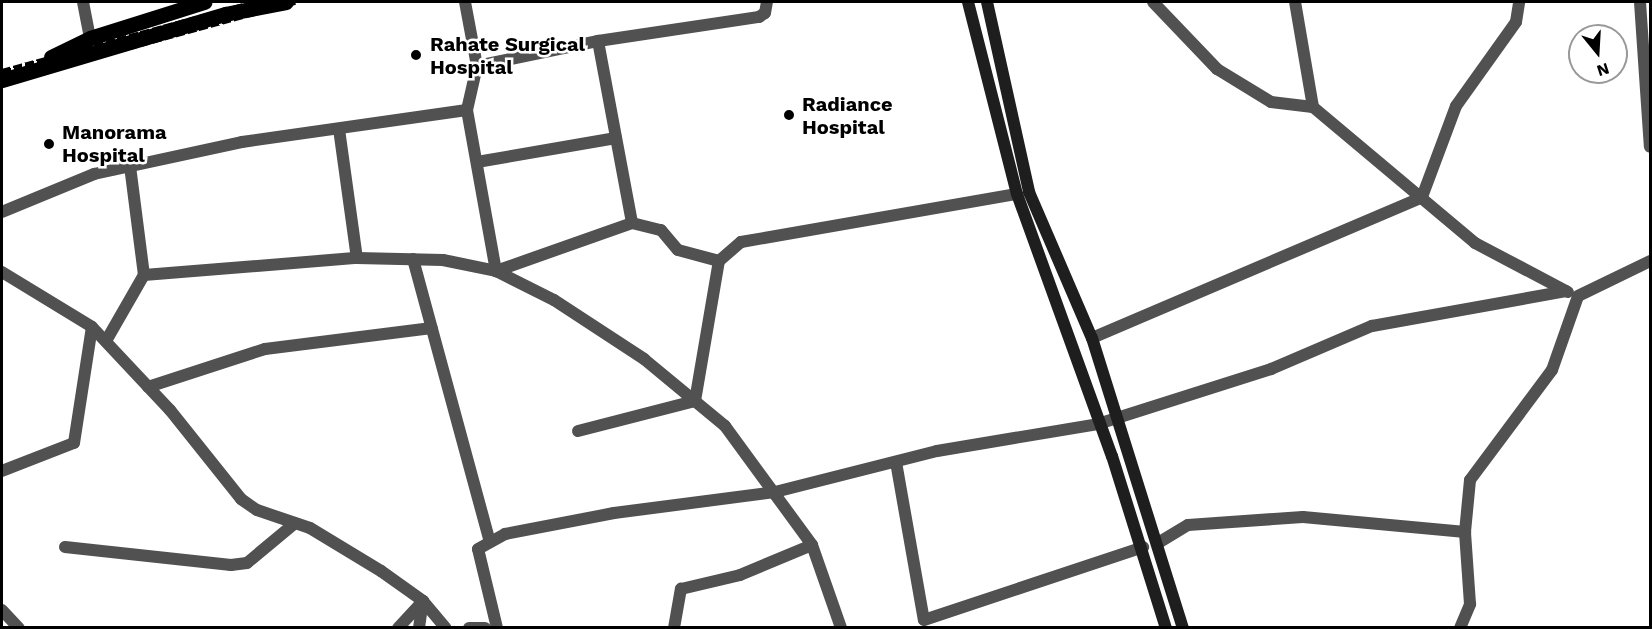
<!DOCTYPE html>
<style>
body{margin:0}
#map{position:relative;width:1652px;height:629px;overflow:hidden;background:#fff;font-family:"Work Sans",sans-serif}
div>[style]{position:absolute}
[style*='--x']{left:calc(var(--x)*1px);top:calc(var(--y)*1px);width:calc(var(--w)*1px);rotate:calc(var(--a)*1deg)}
.minor>*{height:12px;margin:-6px;padding:0 6px;transform-origin:6px;border-radius:6px;background:#515151}
.secondary>*{height:12px;margin:-6px;padding:0 6px;transform-origin:6px;border-radius:6px;background:#1e1e1e}
.primary>*{height:15px;margin:-7.5px;padding:0 7.5px;transform-origin:7.5px;border-radius:7.5px;background:#000}
.rail>*{height:4.5px;margin-top:-2.25px;transform-origin:0;background:repeating-linear-gradient(90deg,#000 0 9px,transparent 0 12px)}
.dots>*{width:16px;height:16px;translate:-50% -50%;box-sizing:border-box;border:3px solid #fff;border-radius:50%}
span{translate:-50% -50%;white-space:nowrap;text-align:center;line-height:1.15;-webkit-text-stroke:5px #fff;paint-order:stroke}
.poi-label{font-size:20px;color:#000;font-weight:700}
.left{translate:0 -50%;text-align:left}
.frame{position:absolute;inset:0;border:3px solid #000;pointer-events:none}
.north{position:absolute;left:1568px;top:24px;width:60px;height:60px;box-sizing:border-box;background:#fff;border:2px solid #999;border-radius:50%;rotate:162deg;font-size:16px;font-weight:700;line-height:24px;text-align:center;color:#000}
.north::after{content:'';display:block;margin:auto;width:21px;height:27px;background:#000;clip-path:polygon(50% 0,100% 100%,50% 72%,0 100%)}
</style>
<div id="map">
<div class="minor">
<i style="--x:83;--y:2;--w:37;--a:79"></i>
<i style="--x:465;--y:2;--w:65;--a:79.4"></i>
<i style="--x:477;--y:66;--w:45;--a:102.8"></i>
<i style="--x:1153;--y:2;--w:93;--a:46.3"></i>
<i style="--x:1217;--y:69;--w:63;--a:31.4"></i>
<i style="--x:1271;--y:102;--w:42;--a:6.8"></i>
<i style="--x:1313;--y:107;--w:107;--a:-99.7"></i>
<i style="--x:1640;--y:2;--w:145;--a:86.1"></i>
<i style="--x:598;--y:41;--w:163;--a:-8.5"></i>
<i style="--x:759;--y:17;--w:7;--a:-34"></i>
<i style="--x:765;--y:13;--w:11;--a:-80"></i>
<i style="--x:477;--y:66;--w:124;--a:-11.7"></i>
<i style="--x:598;--y:41;--w:185;--a:79.4"></i>
<i style="--x:1313;--y:107;--w:212;--a:40"></i>
<i style="--x:1475;--y:243;--w:105;--a:27.8"></i>
<i style="--x:339;--y:129;--w:130;--a:82.1"></i>
<i style="--x:477;--y:162;--w:141;--a:-9.8"></i>
<i style="--x:130;--y:166;--w:110;--a:82.7"></i>
<i style="--x:2;--y:212;--w:100;--a:-22.4"></i>
<i style="--x:94;--y:174;--w:151;--a:-12.2"></i>
<i style="--x:242;--y:142;--w:227;--a:-8.1"></i>
<i style="--x:467;--y:110;--w:164;--a:79.8"></i>
<i style="--x:496;--y:271;--w:144;--a:-19.4"></i>
<i style="--x:632;--y:223;--w:30;--a:14"></i>
<i style="--x:661;--y:230;--w:26;--a:50"></i>
<i style="--x:678;--y:250;--w:42;--a:15"></i>
<i style="--x:413;--y:259;--w:293;--a:74.8"></i>
<i style="--x:2;--y:272;--w:105;--a:31.4"></i>
<i style="--x:92;--y:327;--w:114;--a:46.8"></i>
<i style="--x:170;--y:410;--w:114;--a:51.4"></i>
<i style="--x:241;--y:499;--w:19;--a:35"></i>
<i style="--x:257;--y:510;--w:56;--a:18.8"></i>
<i style="--x:310;--y:528;--w:83;--a:31.2"></i>
<i style="--x:381;--y:571;--w:52;--a:35.5"></i>
<i style="--x:423;--y:601;--w:35;--a:50"></i>
<i style="--x:1092;--y:338;--w:359;--a:-23.1"></i>
<i style="--x:1422;--y:197;--w:97;--a:-69.5"></i>
<i style="--x:1456;--y:106;--w:103;--a:-54.5"></i>
<i style="--x:1516;--y:22;--w:20;--a:-81"></i>
<i style="--x:106;--y:341;--w:76;--a:-60.1"></i>
<i style="--x:144;--y:275;--w:214;--a:-4.6"></i>
<i style="--x:357;--y:258;--w:86;--a:1.3"></i>
<i style="--x:443;--y:260;--w:54;--a:11.7"></i>
<i style="--x:496;--y:271;--w:65;--a:26.6"></i>
<i style="--x:554;--y:300;--w:108;--a:33.2"></i>
<i style="--x:644;--y:359;--w:105;--a:39.6"></i>
<i style="--x:725;--y:426;--w:147;--a:53.8"></i>
<i style="--x:812;--y:545;--w:88;--a:70.7"></i>
<i style="--x:148;--y:387;--w:123;--a:-18"></i>
<i style="--x:265;--y:349;--w:168;--a:-7.2"></i>
<i style="--x:578;--y:431;--w:121;--a:-14.4"></i>
<i style="--x:695;--y:401;--w:142;--a:-80.3"></i>
<i style="--x:719;--y:261;--w:29;--a:-41"></i>
<i style="--x:741;--y:242;--w:280;--a:-9.9"></i>
<i style="--x:896;--y:462;--w:160;--a:80"></i>
<i style="--x:924;--y:620;--w:231;--a:-18.4"></i>
<i style="--x:2;--y:471;--w:77;--a:-21.3"></i>
<i style="--x:74;--y:443;--w:117;--a:-81.2"></i>
<i style="--x:1158;--y:543;--w:35;--a:-31"></i>
<i style="--x:1188;--y:525;--w:115;--a:-4"></i>
<i style="--x:1303;--y:517;--w:163;--a:5.3"></i>
<i style="--x:65;--y:547;--w:167;--a:6.2"></i>
<i style="--x:231;--y:565;--w:16;--a:-7"></i>
<i style="--x:247;--y:563;--w:62;--a:-39.8"></i>
<i style="--x:2;--y:610;--w:25;--a:47"></i>
<i style="--x:398;--y:628;--w:37;--a:-47"></i>
<i style="--x:419;--y:628;--w:27;--a:-82"></i>
<i style="--x:469;--y:628;--w:16;--a:0"></i>
<i style="--x:497;--y:628;--w:81;--a:-103.5"></i>
<i style="--x:478;--y:549;--w:31;--a:-29"></i>
<i style="--x:505;--y:534;--w:111;--a:-10.9"></i>
<i style="--x:614;--y:513;--w:162;--a:-7.4"></i>
<i style="--x:775;--y:492;--w:167;--a:-14.2"></i>
<i style="--x:937;--y:451;--w:163;--a:-9.5"></i>
<i style="--x:1098;--y:424;--w:182;--a:-17.6"></i>
<i style="--x:1271;--y:369;--w:110;--a:-23.1"></i>
<i style="--x:1372;--y:326;--w:197;--a:-10.2"></i>
<i style="--x:674;--y:628;--w:40;--a:-80"></i>
<i style="--x:681;--y:589;--w:61;--a:-13.3"></i>
<i style="--x:740;--y:575;--w:78;--a:-22.6"></i>
<i style="--x:1460;--y:628;--w:26;--a:-67"></i>
<i style="--x:1470;--y:604;--w:72;--a:-94"></i>
<i style="--x:1465;--y:532;--w:52;--a:-84.5"></i>
<i style="--x:1470;--y:480;--w:137;--a:-53.3"></i>
<i style="--x:1552;--y:370;--w:78;--a:-70.6"></i>
<i style="--x:1578;--y:296;--w:80;--a:-25.9"></i>
</div>
<div class="secondary">
<i style="--x:968;--y:2;--w:198;--a:75.7"></i>
<i style="--x:1017;--y:194;--w:279;--a:70.1"></i>
<i style="--x:1112;--y:456;--w:180;--a:72.6"></i>
<i style="--x:987;--y:2;--w:195;--a:77.5"></i>
<i style="--x:1029;--y:192;--w:159;--a:66.7"></i>
<i style="--x:1092;--y:338;--w:304;--a:72.6"></i>
</div>
<div class="primary">
<i style="--x:51;--y:57;--w:43;--a:-26"></i>
<i style="--x:90;--y:38;--w:120;--a:-17.5"></i>
<i style="--x:2;--y:80;--w:233;--a:-16.5"></i>
<i style="--x:225;--y:14;--w:62;--a:-11.1"></i>
</div>
<div class="rail">
<i style="--x:2;--y:71;--w:262;--a:-15.3"></i>
<i style="--x:2;--y:82;--w:304;--a:-15.3"></i>
</div>
<div class="dots">
<i style="left:416px;top:55px;background:#000"></i>
<i style="left:789px;top:115px;background:#000"></i>
<i style="left:49px;top:144px;background:#000"></i>
</div>
<div class="poi-label">
<span class="left" style="left:430px;top:56px">Rahate Surgical<br>Hospital</span>
<span class="left" style="left:802px;top:116px">Radiance<br>Hospital</span>
<span class="left" style="left:62px;top:144px">Manorama<br>Hospital</span>
</div>
<div class="frame"></div>
<div class="north">N</div>
</div>
